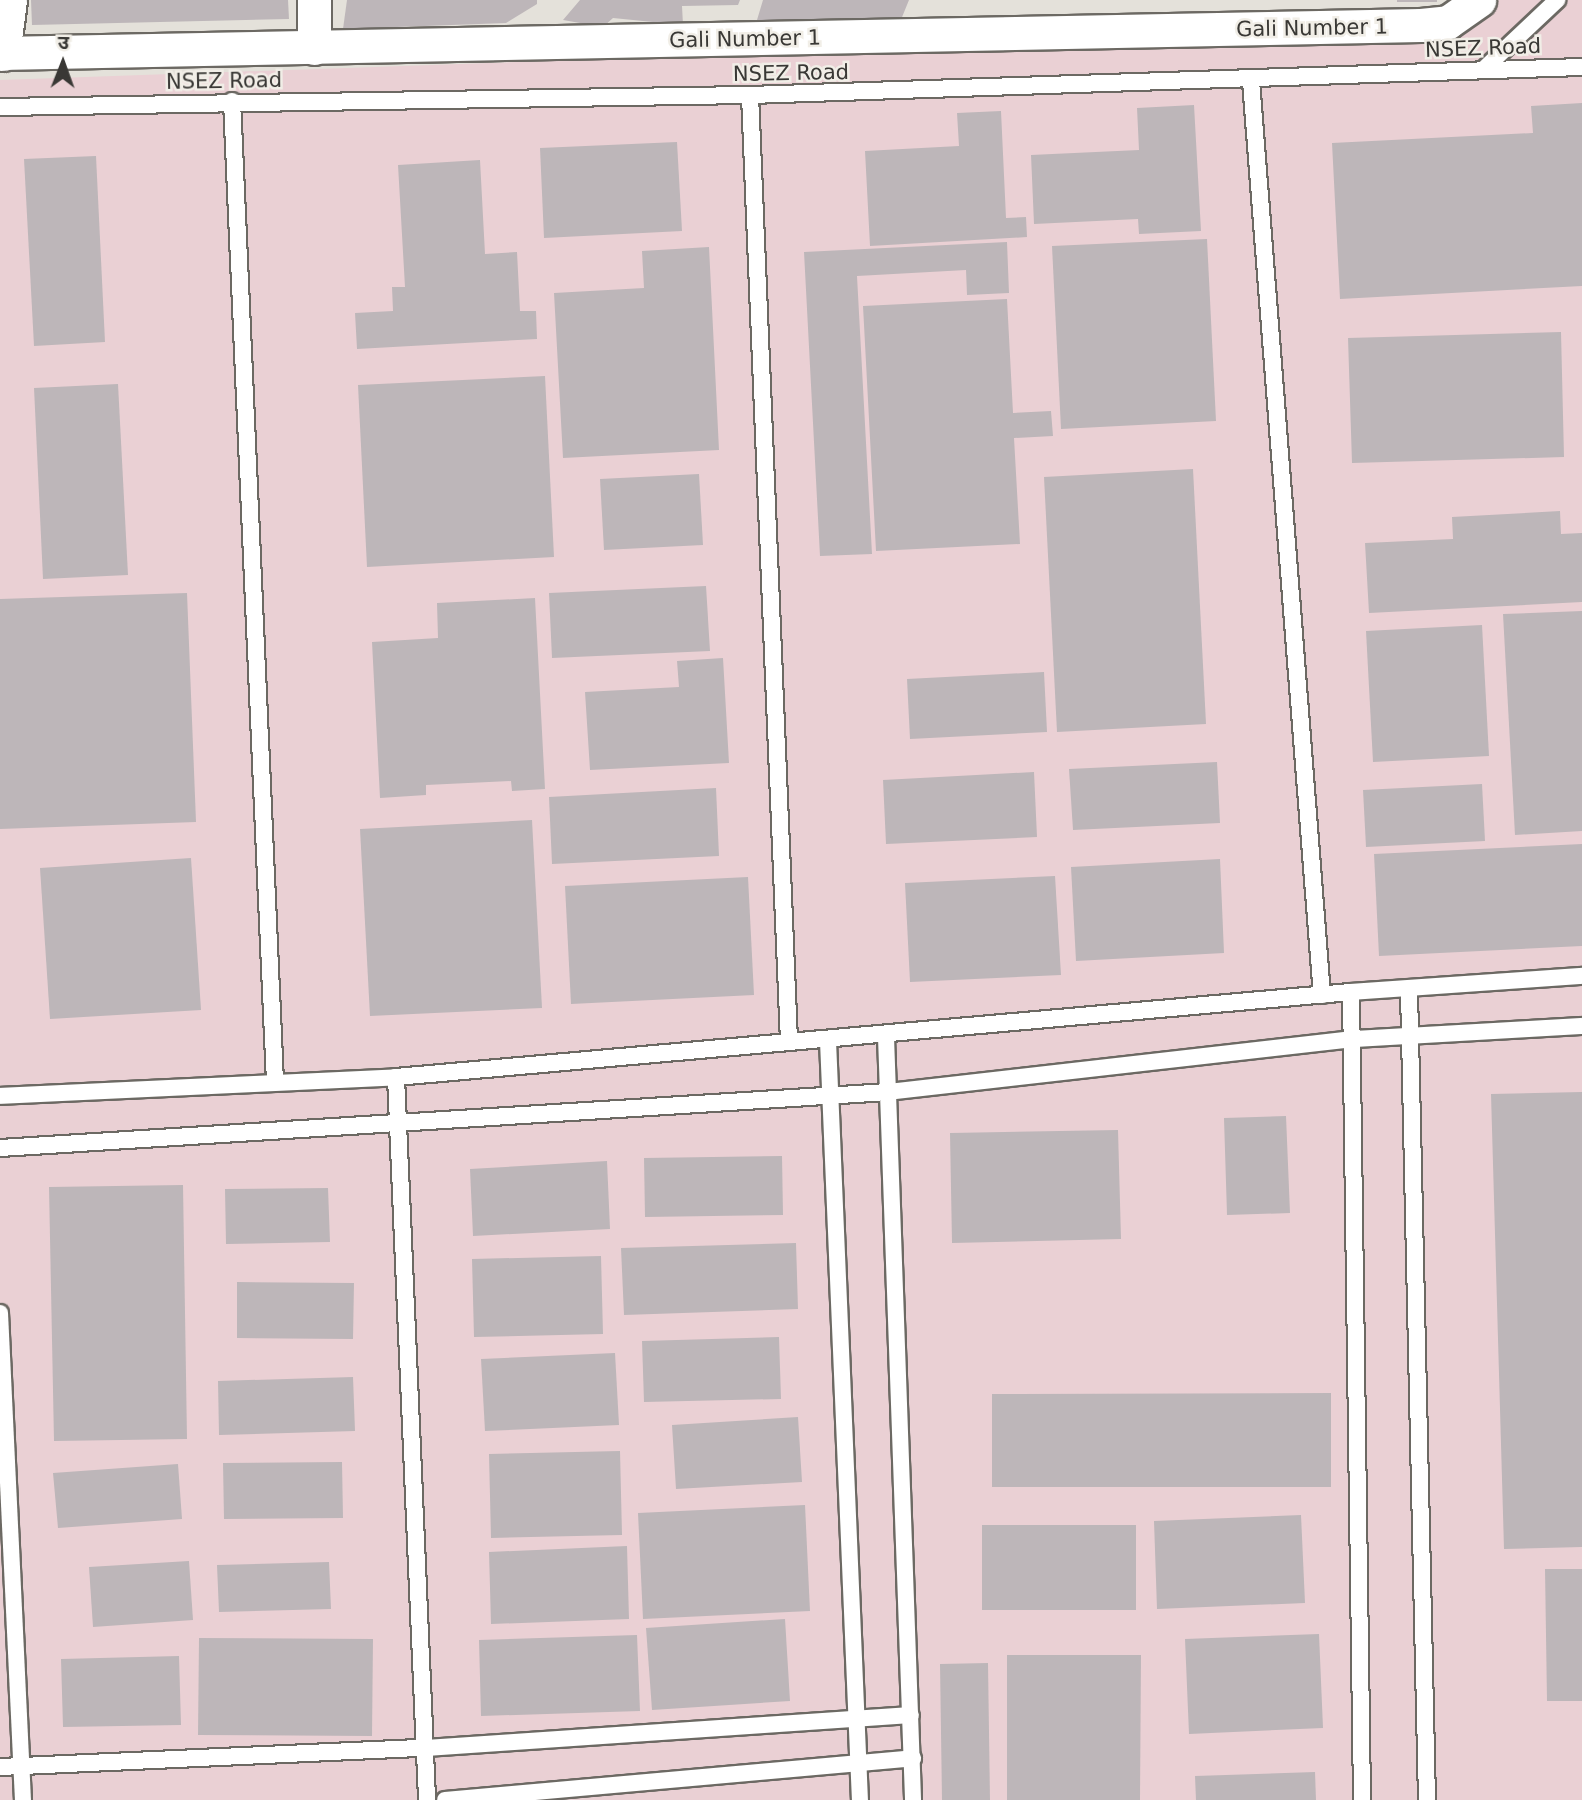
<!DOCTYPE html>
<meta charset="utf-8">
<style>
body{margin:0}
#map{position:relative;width:1582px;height:1800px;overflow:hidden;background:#e4e1da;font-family:"DejaVu Sans","Noto Sans Devanagari",sans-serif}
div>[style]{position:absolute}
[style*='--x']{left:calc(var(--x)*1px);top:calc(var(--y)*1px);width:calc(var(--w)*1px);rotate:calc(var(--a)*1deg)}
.industrial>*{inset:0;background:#ead0d4}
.building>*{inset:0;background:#bdb6b9}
.roads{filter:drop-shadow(2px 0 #6c6963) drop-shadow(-2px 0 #6c6963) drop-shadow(0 2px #6c6963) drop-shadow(0 -2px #6c6963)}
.lane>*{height:16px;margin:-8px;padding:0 8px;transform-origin:8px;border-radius:8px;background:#fff}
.street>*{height:33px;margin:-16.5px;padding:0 16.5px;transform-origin:16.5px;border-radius:16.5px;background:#fff}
span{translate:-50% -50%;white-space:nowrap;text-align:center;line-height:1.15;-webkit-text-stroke:5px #f1eee7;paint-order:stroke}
.street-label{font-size:21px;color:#393835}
.north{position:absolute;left:28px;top:28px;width:70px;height:70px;-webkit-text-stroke:5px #f1eee7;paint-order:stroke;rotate:1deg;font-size:19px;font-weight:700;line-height:28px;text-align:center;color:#393835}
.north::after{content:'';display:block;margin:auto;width:24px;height:32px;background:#393835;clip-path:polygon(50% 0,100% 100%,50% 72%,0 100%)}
</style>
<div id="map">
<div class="industrial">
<i style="clip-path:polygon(1495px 0,1582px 0,1582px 1800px,0 1800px,0 80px,1466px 29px)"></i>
</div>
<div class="building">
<i style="clip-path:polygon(31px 0,288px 0,289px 19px,32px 25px)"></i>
<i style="clip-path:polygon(347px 0,537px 0,537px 4px,506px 23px,343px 29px)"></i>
<i style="clip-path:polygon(580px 0,740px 0,738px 5px,682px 6px,683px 25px,613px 18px,603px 27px,563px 20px)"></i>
<i style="clip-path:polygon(763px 0,909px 0,898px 27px,784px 39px,783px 20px,757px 20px)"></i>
<i style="clip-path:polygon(1397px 0,1437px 0,1437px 2px,1397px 2px)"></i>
<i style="clip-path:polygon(1582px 103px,1582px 286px,1340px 299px,1332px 143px,1533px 133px,1531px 106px)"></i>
<i style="clip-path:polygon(1194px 105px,1201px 231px,1139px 234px,1138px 219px,1034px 224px,1031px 155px,1139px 150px,1137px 108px)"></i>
<i style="clip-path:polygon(1001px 111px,1006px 218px,1026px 217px,1027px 237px,870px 246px,865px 151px,959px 146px,957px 113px)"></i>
<i style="clip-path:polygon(677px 142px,682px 231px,544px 238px,540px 148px)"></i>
<i style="clip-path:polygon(96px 156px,105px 342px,34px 346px,24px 159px)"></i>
<i style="clip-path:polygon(480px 160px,485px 254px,517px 252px,520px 311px,536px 311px,537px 339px,357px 349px,355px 313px,393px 311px,392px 287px,405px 287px,398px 165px)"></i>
<i style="clip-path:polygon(1207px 239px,1216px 421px,1061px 429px,1052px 246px)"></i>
<i style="clip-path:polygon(1007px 242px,1009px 293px,967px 295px,966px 270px,857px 276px,872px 554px,820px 556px,804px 252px)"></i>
<i style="clip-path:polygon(709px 247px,719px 450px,563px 458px,554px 293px,644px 288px,642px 251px)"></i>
<i style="clip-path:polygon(1007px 299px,1013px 413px,1051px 411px,1053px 436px,1014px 438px,1020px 544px,876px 551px,863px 306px)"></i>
<i style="clip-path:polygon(1561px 332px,1564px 457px,1352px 463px,1348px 338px)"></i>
<i style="clip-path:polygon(545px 376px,554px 557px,367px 567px,358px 385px)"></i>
<i style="clip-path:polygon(118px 384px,128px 575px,43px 579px,34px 388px)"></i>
<i style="clip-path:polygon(1193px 469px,1206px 724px,1057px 732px,1044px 477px)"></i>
<i style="clip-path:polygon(699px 474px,703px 545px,604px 550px,600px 479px)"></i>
<i style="clip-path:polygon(1560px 511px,1561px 534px,1582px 533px,1582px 602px,1369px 613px,1365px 543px,1453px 539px,1452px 517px)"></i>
<i style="clip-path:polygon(706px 586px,710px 651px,552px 658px,549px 593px)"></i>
<i style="clip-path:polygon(187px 593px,196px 822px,0 829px,0 599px)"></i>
<i style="clip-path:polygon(535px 598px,545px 789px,512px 791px,511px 781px,426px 785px,426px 795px,380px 798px,372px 642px,438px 638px,437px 603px)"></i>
<i style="clip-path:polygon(1582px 611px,1582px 831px,1515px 835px,1503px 614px)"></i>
<i style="clip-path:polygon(1482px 625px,1489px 756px,1373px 762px,1366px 631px)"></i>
<i style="clip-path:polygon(723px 658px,729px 763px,590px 770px,585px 692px,679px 687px,677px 661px)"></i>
<i style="clip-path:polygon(1044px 672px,1047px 732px,910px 739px,907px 679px)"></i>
<i style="clip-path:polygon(1217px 762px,1220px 823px,1073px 830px,1069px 769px)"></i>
<i style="clip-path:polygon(1034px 772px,1037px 837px,886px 844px,883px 780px)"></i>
<i style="clip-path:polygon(1482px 784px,1485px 841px,1366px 847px,1363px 790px)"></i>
<i style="clip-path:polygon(716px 788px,719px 856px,552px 864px,549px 797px)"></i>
<i style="clip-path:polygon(532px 820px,542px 1008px,370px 1016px,360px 829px)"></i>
<i style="clip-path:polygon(1582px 844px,1582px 946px,1379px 956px,1374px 854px)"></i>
<i style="clip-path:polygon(191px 858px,201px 1010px,50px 1019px,40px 868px)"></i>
<i style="clip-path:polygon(1220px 859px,1224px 953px,1076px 961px,1071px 867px)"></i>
<i style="clip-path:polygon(1055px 876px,1061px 975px,910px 982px,905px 883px)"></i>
<i style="clip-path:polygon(748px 877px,754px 995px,571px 1004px,565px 886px)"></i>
<i style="clip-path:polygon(1582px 1092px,1582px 1547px,1504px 1549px,1491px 1094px)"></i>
<i style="clip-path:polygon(1286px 1116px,1290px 1213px,1227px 1215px,1224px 1118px)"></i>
<i style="clip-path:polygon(1118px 1130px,1121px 1239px,952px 1243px,950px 1133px)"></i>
<i style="clip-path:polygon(782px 1156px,783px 1215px,645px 1217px,644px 1158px)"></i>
<i style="clip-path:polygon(607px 1161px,610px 1229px,473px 1236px,470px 1169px)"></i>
<i style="clip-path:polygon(183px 1185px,187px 1439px,54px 1441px,49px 1187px)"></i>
<i style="clip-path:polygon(328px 1188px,330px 1242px,226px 1244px,225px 1189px)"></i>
<i style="clip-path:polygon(796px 1243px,798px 1309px,624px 1315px,621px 1248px)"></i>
<i style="clip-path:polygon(601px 1256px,603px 1334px,474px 1337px,472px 1259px)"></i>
<i style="clip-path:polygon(237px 1282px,354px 1283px,353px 1339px,237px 1338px)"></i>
<i style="clip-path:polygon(779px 1337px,781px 1399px,644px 1402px,642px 1341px)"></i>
<i style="clip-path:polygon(615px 1353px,619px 1425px,485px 1431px,481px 1359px)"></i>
<i style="clip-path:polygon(353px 1377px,355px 1431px,219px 1435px,218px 1381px)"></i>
<i style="clip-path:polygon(1331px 1393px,1331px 1487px,992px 1487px,992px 1394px)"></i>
<i style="clip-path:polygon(798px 1417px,802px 1482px,676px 1489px,672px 1425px)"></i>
<i style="clip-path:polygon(620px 1451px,622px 1535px,491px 1538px,489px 1454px)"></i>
<i style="clip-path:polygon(342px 1462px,343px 1518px,224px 1519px,223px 1463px)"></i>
<i style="clip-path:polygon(178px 1464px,182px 1519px,58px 1528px,53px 1473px)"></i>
<i style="clip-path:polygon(805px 1505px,810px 1611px,643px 1619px,638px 1513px)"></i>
<i style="clip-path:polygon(1301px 1515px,1305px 1603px,1157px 1609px,1154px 1521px)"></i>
<i style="clip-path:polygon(982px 1525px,1136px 1525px,1136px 1610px,982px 1610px)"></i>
<i style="clip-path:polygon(627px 1546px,629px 1619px,491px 1624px,489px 1552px)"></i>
<i style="clip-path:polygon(189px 1561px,193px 1620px,93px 1627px,89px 1567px)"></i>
<i style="clip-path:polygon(329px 1562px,331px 1609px,219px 1612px,217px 1565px)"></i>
<i style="clip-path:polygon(1545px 1569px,1582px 1569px,1582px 1701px,1547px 1701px)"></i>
<i style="clip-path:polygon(785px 1619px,790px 1701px,652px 1710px,646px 1628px)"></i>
<i style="clip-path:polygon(1319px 1634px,1323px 1728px,1189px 1734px,1185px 1639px)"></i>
<i style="clip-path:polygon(637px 1635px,640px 1711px,481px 1716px,479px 1640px)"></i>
<i style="clip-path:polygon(199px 1638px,373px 1639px,372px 1736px,198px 1735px)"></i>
<i style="clip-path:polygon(1007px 1655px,1141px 1655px,1140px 1800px,1007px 1800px)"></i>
<i style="clip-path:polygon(179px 1656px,181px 1725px,63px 1727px,61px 1659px)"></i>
<i style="clip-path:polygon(988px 1663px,990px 1800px,942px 1800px,940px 1664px)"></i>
<i style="clip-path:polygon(1315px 1772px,1316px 1800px,1196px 1800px,1195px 1776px)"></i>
</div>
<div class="roads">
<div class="lane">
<i style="--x:1486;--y:67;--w:98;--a:-43.3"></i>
<i style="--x:1251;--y:81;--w:917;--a:85.56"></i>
<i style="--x:750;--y:95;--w:948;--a:87.64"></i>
<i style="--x:232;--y:101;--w:981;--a:87.49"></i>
<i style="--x:0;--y:107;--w:750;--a:-0.92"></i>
<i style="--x:750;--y:95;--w:832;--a:-1.93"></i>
<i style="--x:1409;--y:989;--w:811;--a:88.73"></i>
<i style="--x:1351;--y:992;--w:808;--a:89.22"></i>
<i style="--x:886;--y:1037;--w:763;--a:87.97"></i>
<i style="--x:828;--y:1041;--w:760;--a:87.59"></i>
<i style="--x:396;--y:1077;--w:724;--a:87.54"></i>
<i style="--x:0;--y:1096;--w:396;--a:-2.7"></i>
<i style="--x:396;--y:1077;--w:959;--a:-5.09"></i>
<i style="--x:1351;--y:992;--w:232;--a:-4"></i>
<i style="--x:0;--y:1148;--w:890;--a:-3.61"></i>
<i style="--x:888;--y:1092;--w:469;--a:-6.5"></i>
<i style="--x:1354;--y:1039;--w:228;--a:-3.3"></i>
<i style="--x:0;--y:1313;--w:488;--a:87.3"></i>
<i style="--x:0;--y:1767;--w:426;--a:-2.6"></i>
<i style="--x:426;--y:1748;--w:486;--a:-3.9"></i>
<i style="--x:445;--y:1800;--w:470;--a:-5.1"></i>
</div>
<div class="street">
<i style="--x:314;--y:48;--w:48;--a:-90"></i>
<i style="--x:0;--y:53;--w:1421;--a:-1.13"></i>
<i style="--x:1421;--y:25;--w:27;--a:-6"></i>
<i style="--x:1448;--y:22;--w:38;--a:-35"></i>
<i style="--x:3;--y:54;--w:54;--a:-82.6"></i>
</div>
</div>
<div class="street-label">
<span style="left:1312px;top:28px;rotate:-1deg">Gali Number 1</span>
<span style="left:745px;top:39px;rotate:-1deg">Gali Number 1</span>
<span style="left:1483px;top:48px;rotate:-2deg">NSEZ Road</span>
<span style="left:791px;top:73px;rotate:-1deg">NSEZ Road</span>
<span style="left:224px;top:81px;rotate:-1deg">NSEZ Road</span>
</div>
<div class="north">उ</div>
</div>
